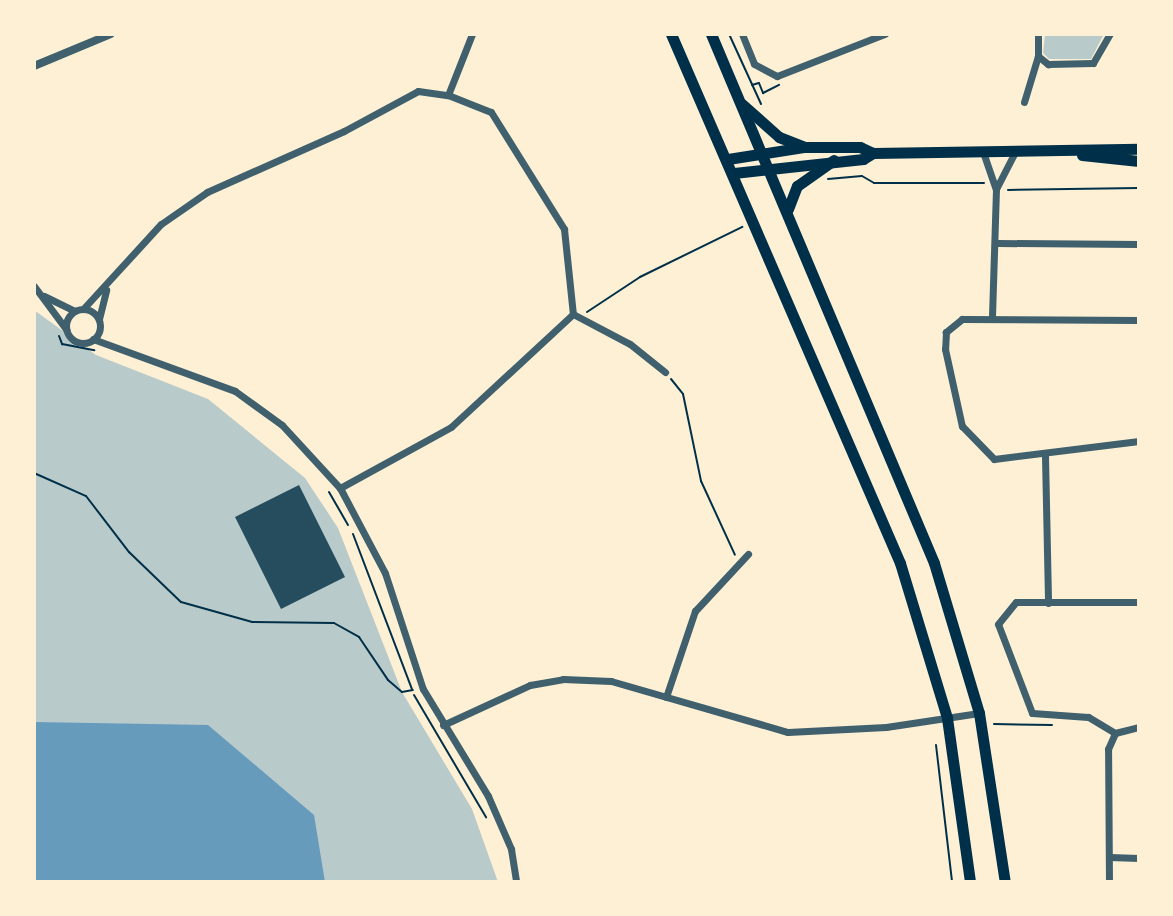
<!DOCTYPE html>
<style>
body{margin:0}
#map{position:relative;width:1173px;height:916px;overflow:hidden;background:#fdf0d5;font-family:Arial,sans-serif}
div>[style]{position:absolute}
[style*='--x']{left:calc(var(--x)*1px);top:calc(var(--y)*1px);width:calc(var(--w)*1px);rotate:calc(var(--a)*1deg)}
.green>*{inset:0;background:#b9caca}
.water>*{inset:0;background:#669bbc}
.building>*{inset:0;background:#264d5e}
.path>*{height:2px;margin:-1px;padding:0 1px;transform-origin:1px;border-radius:1px;background:#003049}
.minor>*{height:7px;margin:-3.5px;padding:0 3.5px;transform-origin:3.5px;border-radius:3.5px;background:#3f606c}
.minor>.ring{margin:-3.5px;padding:0;box-sizing:content-box;background:none;border:7px solid #3f606c;border-radius:50%}
.tertiary>*{height:8px;margin:-4px;padding:0 4px;transform-origin:4px;border-radius:4px;background:#3f606c}
.primary>*{height:11px;margin:-5.5px;padding:0 5.5px;transform-origin:5.5px;border-radius:5.5px;background:#003049}
.trunk>*{height:11px;margin:-5.5px;padding:0 5.5px;transform-origin:5.5px;border-radius:5.5px;background:#003049}
span{translate:-50% -50%;white-space:nowrap;text-align:center;line-height:1.15;-webkit-text-stroke:8px #fdf0d5;paint-order:stroke}
.frame{position:absolute;inset:0;border:36px solid #fdf0d5;pointer-events:none}
</style>
<div id="map">
<div class="green">
<i style="clip-path:polygon(1045px 34px,1104px 34px,1091px 59px,1049px 59px,1043px 53px)"></i>
<i style="clip-path:polygon(34px 310px,96px 355px,208px 399px,305px 478px,338px 528px,402px 692px,472px 809px,498px 882px,34px 882px)"></i>
</div>
<div class="water">
<i style="clip-path:polygon(34px 722px,208px 725px,314px 815px,325px 882px,34px 882px)"></i>
</div>
<div class="building">
<i style="clip-path:polygon(299px 485px,345px 577px,281px 609px,235px 517px)"></i>
</div>
<div class="path">
<i style="--x:729;--y:34;--w:77;--a:65.4"></i>
<i style="--x:752;--y:85;--w:7;--a:-16"></i>
<i style="--x:759;--y:83;--w:11;--a:68"></i>
<i style="--x:763;--y:93;--w:18;--a:-27"></i>
<i style="--x:828;--y:179;--w:34;--a:-5"></i>
<i style="--x:862;--y:176;--w:14;--a:30"></i>
<i style="--x:874;--y:183;--w:110;--a:0"></i>
<i style="--x:1008;--y:190;--w:131;--a:-0.9"></i>
<i style="--x:587;--y:312;--w:64;--a:-33.4"></i>
<i style="--x:640;--y:277;--w:114;--a:-26.1"></i>
<i style="--x:59;--y:336;--w:9;--a:69"></i>
<i style="--x:62;--y:344;--w:33;--a:11"></i>
<i style="--x:671;--y:379;--w:19;--a:51"></i>
<i style="--x:683;--y:394;--w:89;--a:78.3"></i>
<i style="--x:701;--y:481;--w:81;--a:65.3"></i>
<i style="--x:34;--y:473;--w:57;--a:23.9"></i>
<i style="--x:86;--y:496;--w:71;--a:52.5"></i>
<i style="--x:129;--y:552;--w:72;--a:43.9"></i>
<i style="--x:181;--y:602;--w:74;--a:15.7"></i>
<i style="--x:252;--y:622;--w:82;--a:0.7"></i>
<i style="--x:334;--y:623;--w:29;--a:29"></i>
<i style="--x:359;--y:637;--w:52;--a:56"></i>
<i style="--x:388;--y:680;--w:18;--a:41"></i>
<i style="--x:402;--y:692;--w:11;--a:-10"></i>
<i style="--x:329;--y:492;--w:38;--a:60"></i>
<i style="--x:353;--y:534;--w:166;--a:69.2"></i>
<i style="--x:414;--y:695;--w:142;--a:59.5"></i>
<i style="--x:994;--y:724;--w:58;--a:1"></i>
<i style="--x:936;--y:745;--w:138;--a:83.3"></i>
</div>
<div class="minor">
<i style="--x:742;--y:34;--w:32;--a:68"></i>
<i style="--x:754;--y:64;--w:26;--a:28"></i>
<i style="--x:777;--y:76;--w:116;--a:-21.3"></i>
<i style="--x:1038;--y:34;--w:22;--a:90"></i>
<i style="--x:1038;--y:56;--w:13;--a:39"></i>
<i style="--x:1048;--y:64;--w:45;--a:-1.3"></i>
<i style="--x:1093;--y:63;--w:34;--a:-60"></i>
<i style="--x:448;--y:95;--w:66;--a:-68.5"></i>
<i style="--x:1024;--y:102;--w:48;--a:-73.1"></i>
<i style="--x:983;--y:152;--w:39;--a:71"></i>
<i style="--x:996;--y:189;--w:129;--a:91.8"></i>
<i style="--x:996;--y:189;--w:42;--a:-62.8"></i>
<i style="--x:998;--y:243;--w:141;--a:0.4"></i>
<i style="--x:34;--y:286;--w:54;--a:53.3"></i>
<i style="--x:44;--y:296;--w:34;--a:26"></i>
<i style="--x:83;--y:309;--w:115;--a:-47.5"></i>
<i style="--x:161;--y:224;--w:56;--a:-34.8"></i>
<i style="--x:207;--y:192;--w:150;--a:-24"></i>
<i style="--x:344;--y:131;--w:84;--a:-28.4"></i>
<i style="--x:418;--y:91;--w:30;--a:8"></i>
<i style="--x:448;--y:95;--w:46;--a:21.6"></i>
<i style="--x:491;--y:112;--w:138;--a:58"></i>
<i style="--x:564;--y:229;--w:85;--a:84"></i>
<i style="--x:573;--y:314;--w:166;--a:137.2"></i>
<i style="--x:451;--y:427;--w:127;--a:151.2"></i>
<i class="ring" style="left:66px;top:309px;width:27px;height:27px"></i>
<i style="--x:573;--y:314;--w:64;--a:27.8"></i>
<i style="--x:630;--y:344;--w:45;--a:38.7"></i>
<i style="--x:99;--y:319;--w:30;--a:-76"></i>
<i style="--x:1139;--y:320;--w:177;--a:-179.7"></i>
<i style="--x:962;--y:319;--w:21;--a:141"></i>
<i style="--x:946;--y:332;--w:17;--a:93"></i>
<i style="--x:945;--y:349;--w:79;--a:77.6"></i>
<i style="--x:962;--y:426;--w:46;--a:45.9"></i>
<i style="--x:994;--y:459;--w:146;--a:-7.1"></i>
<i style="--x:93;--y:339;--w:151;--a:20.1"></i>
<i style="--x:235;--y:391;--w:58;--a:35.9"></i>
<i style="--x:282;--y:425;--w:86;--a:47.4"></i>
<i style="--x:340;--y:488;--w:96;--a:62.1"></i>
<i style="--x:385;--y:573;--w:122;--a:71.9"></i>
<i style="--x:423;--y:689;--w:125;--a:58.7"></i>
<i style="--x:488;--y:796;--w:58;--a:66.5"></i>
<i style="--x:511;--y:849;--w:33;--a:81"></i>
<i style="--x:1045;--y:456;--w:147;--a:88.8"></i>
<i style="--x:666;--y:697;--w:91;--a:-71.4"></i>
<i style="--x:695;--y:611;--w:78;--a:-47.1"></i>
<i style="--x:443;--y:725;--w:96;--a:-24.7"></i>
<i style="--x:530;--y:685;--w:34;--a:-10"></i>
<i style="--x:563;--y:679;--w:48;--a:2.4"></i>
<i style="--x:611;--y:681;--w:184;--a:16.1"></i>
<i style="--x:788;--y:732;--w:98;--a:-2.9"></i>
<i style="--x:886;--y:727;--w:94;--a:-8.6"></i>
<i style="--x:1115;--y:733;--w:31;--a:-149"></i>
<i style="--x:1088;--y:717;--w:56;--a:-175.9"></i>
<i style="--x:1032;--y:713;--w:95;--a:-110.9"></i>
<i style="--x:998;--y:624;--w:28;--a:-51"></i>
<i style="--x:1016;--y:602;--w:123;--a:0"></i>
<i style="--x:1109;--y:857;--w:30;--a:2"></i>
<i style="--x:1109;--y:882;--w:133;--a:-90.4"></i>
<i style="--x:1108;--y:749;--w:17;--a:-66"></i>
<i style="--x:1115;--y:733;--w:25;--a:-14"></i>
</div>
<div class="tertiary">
<i style="--x:34;--y:66;--w:83;--a:-22.6"></i>
</div>
<div class="primary">
<i style="--x:1082;--y:155;--w:57;--a:6"></i>
<i style="--x:728;--y:159;--w:78;--a:-8.9"></i>
<i style="--x:805;--y:147;--w:55;--a:0"></i>
<i style="--x:860;--y:147;--w:14;--a:25"></i>
<i style="--x:873;--y:153;--w:266;--a:-0.9"></i>
<i style="--x:734;--y:173;--w:130;--a:-6.2"></i>
<i style="--x:863;--y:159;--w:12;--a:-31"></i>
</div>
<div class="trunk">
<i style="--x:671;--y:34;--w:576;--a:66.59"></i>
<i style="--x:900;--y:563;--w:162;--a:73.1"></i>
<i style="--x:947;--y:718;--w:166;--a:82"></i>
<i style="--x:711;--y:34;--w:574;--a:67.14"></i>
<i style="--x:934;--y:563;--w:157;--a:73.3"></i>
<i style="--x:979;--y:713;--w:171;--a:81.3"></i>
<i style="--x:742;--y:104;--w:50;--a:41.7"></i>
<i style="--x:779;--y:137;--w:28;--a:21"></i>
<i style="--x:788;--y:209;--w:25;--a:-69"></i>
<i style="--x:797;--y:186;--w:45;--a:-35.1"></i>
</div>
<div class="frame"></div>
</div>
